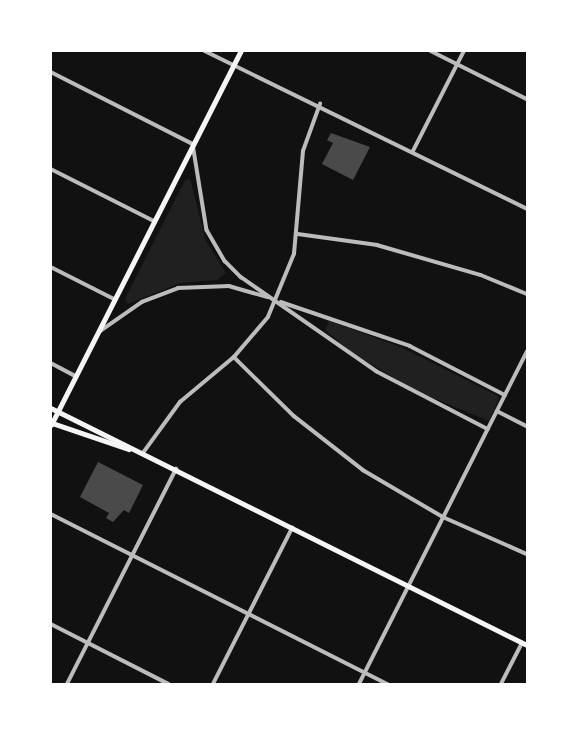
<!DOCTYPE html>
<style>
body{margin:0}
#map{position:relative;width:578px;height:735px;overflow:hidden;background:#111;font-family:"Fira Sans",sans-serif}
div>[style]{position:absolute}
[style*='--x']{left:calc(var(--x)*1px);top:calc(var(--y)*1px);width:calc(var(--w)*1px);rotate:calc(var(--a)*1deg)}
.green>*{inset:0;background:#202020}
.building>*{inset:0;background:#4a4a4a}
.minor>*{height:3.5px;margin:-1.75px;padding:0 1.75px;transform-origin:1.75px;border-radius:1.75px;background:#bcbcbc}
.secondary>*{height:4.5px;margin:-2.25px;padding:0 2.25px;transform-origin:2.25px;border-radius:2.25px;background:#f5f5f5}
span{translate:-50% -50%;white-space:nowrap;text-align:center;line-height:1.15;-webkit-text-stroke:6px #fff;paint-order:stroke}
.frame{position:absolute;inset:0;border:52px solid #fff;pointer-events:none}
</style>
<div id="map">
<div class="green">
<i style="clip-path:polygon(190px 179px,206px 241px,226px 273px,217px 280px,180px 283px,128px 304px,125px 299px,185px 180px)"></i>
<i style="clip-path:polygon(329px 321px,401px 347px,496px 395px,499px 398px,489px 421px,416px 391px,353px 353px,325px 330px)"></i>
</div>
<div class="building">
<i style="clip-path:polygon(331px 133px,370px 147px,353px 180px,322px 164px,333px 143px,327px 140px)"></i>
<i style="clip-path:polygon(98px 462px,143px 485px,129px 513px,124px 510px,113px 522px,106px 518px,109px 513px,80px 497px)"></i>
</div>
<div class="minor">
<i style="--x:205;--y:51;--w:359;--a:26.1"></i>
<i style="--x:431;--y:51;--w:107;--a:26.6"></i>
<i style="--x:51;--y:72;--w:159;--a:26.9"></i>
<i style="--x:193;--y:144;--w:87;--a:80.8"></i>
<i style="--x:207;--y:230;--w:36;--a:60"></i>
<i style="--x:225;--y:261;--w:23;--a:45"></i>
<i style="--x:241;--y:277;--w:165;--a:34.8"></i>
<i style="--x:376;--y:371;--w:126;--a:27.4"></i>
<i style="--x:413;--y:151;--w:112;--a:-63"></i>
<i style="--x:51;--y:169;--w:115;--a:26.8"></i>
<i style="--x:298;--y:234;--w:80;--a:7.9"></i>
<i style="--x:377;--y:245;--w:108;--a:16.1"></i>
<i style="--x:481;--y:275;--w:50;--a:22.4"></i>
<i style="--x:51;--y:267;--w:71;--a:26.9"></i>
<i style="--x:281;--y:302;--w:136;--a:18.8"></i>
<i style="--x:410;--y:346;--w:107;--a:27.3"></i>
<i style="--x:99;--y:332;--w:52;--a:-34.9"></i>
<i style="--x:142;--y:302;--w:39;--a:-21"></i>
<i style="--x:178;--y:288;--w:51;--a:-2.2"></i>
<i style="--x:229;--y:286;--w:40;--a:16"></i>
<i style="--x:234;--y:357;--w:84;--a:44.5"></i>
<i style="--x:294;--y:416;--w:88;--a:38"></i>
<i style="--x:363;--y:470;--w:93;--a:30.4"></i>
<i style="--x:443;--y:517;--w:92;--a:23.8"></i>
<i style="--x:51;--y:363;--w:27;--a:28"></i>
<i style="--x:497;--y:411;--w:34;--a:27"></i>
<i style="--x:143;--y:453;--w:63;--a:-54"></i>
<i style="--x:180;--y:402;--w:70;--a:-39.8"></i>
<i style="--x:234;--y:357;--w:52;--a:-49.6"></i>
<i style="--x:268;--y:317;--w:68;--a:-67.6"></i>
<i style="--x:294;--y:254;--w:103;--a:-85"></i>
<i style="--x:303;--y:151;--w:50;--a:-70.1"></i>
<i style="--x:51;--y:514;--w:377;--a:26.8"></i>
<i style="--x:51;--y:624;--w:132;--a:27"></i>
<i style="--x:67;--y:684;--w:241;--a:-63.1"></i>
<i style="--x:213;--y:684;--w:175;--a:-63.1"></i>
<i style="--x:359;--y:684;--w:372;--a:-63.2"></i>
<i style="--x:501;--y:684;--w:46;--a:-62.9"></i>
</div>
<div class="secondary">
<i style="--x:51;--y:408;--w:532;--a:26.47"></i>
<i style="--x:52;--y:423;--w:81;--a:18.7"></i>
<i style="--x:51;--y:425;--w:419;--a:-63.1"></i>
</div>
<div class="frame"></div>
</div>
